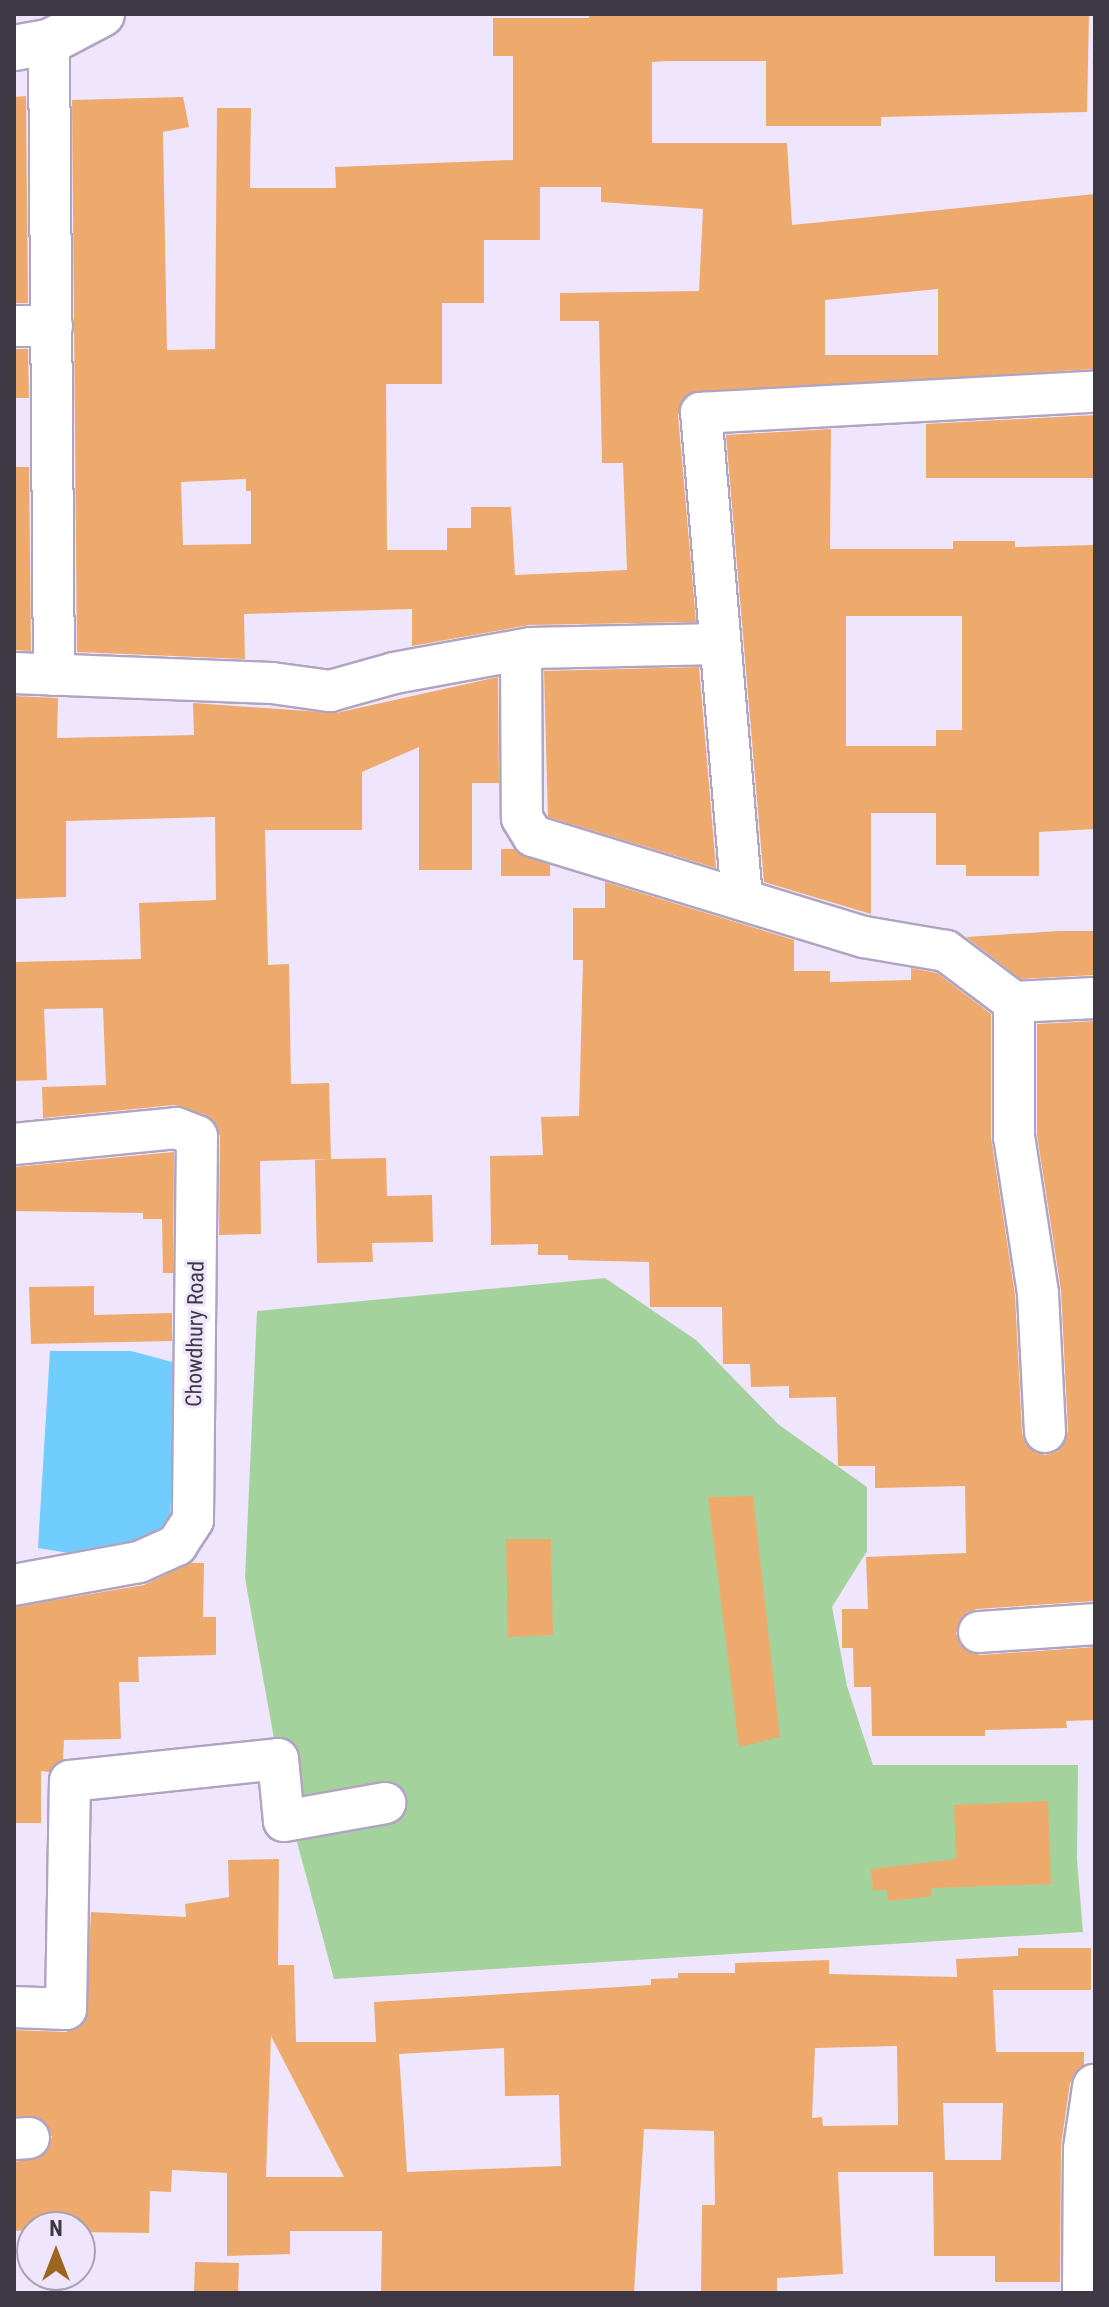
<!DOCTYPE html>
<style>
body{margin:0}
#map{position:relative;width:1109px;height:2307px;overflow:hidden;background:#efe5fd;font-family:"Roboto Condensed",sans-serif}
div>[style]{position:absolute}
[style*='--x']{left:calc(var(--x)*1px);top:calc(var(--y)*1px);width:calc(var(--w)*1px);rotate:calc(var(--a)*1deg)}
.green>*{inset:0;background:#a4d29c}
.water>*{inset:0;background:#70cdfd}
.building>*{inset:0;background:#eeaa6d}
.roads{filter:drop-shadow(2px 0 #b1a4c1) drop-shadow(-2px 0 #b1a4c1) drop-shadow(0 2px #b1a4c1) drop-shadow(0 -2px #b1a4c1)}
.street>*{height:40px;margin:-20px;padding:0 20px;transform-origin:20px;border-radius:20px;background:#fff}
.secondary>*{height:44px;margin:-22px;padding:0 22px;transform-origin:22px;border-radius:22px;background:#fff}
span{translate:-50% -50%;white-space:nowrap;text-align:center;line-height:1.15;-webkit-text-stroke:6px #efe5fd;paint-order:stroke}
.street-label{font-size:22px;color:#3d3844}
.frame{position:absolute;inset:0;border:16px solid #3d3844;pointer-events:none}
.north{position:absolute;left:16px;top:2211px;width:80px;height:80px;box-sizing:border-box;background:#efe5fd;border:2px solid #a8a0b3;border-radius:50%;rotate:0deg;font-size:22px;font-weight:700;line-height:32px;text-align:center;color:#3d3844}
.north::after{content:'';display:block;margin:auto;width:28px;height:36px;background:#9d6620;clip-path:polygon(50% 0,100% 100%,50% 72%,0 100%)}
</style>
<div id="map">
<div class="green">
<i style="clip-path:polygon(605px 1278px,696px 1340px,779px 1425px,867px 1487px,867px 1551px,832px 1607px,847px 1686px,873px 1765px,1078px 1765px,1077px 1859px,1083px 1932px,334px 1979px,284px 1794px,245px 1578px,257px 1311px)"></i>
</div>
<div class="water">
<i style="clip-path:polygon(50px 1351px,131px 1351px,176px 1363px,170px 1526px,132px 1549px,69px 1553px,38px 1548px)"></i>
</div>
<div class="building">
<i style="clip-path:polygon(evenodd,589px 14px,1089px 14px,1087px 112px,881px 117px,881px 126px,766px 126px,766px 61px,666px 61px,652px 62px,652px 143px,787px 143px,792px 225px,1095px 194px,1095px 369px,689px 394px,678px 415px,696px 622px,529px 625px,412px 646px,412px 609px,244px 614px,245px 659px,77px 652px,72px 100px,183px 97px,189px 127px,163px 132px,167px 350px,215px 349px,217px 108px,251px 108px,250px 188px,336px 188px,335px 167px,513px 160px,513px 56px,493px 56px,493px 18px,589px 18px,589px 14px,540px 187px,601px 187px,601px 202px,703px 209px,699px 291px,560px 293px,560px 321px,599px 321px,602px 463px,623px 463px,627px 570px,515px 575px,511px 507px,471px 507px,471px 528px,447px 528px,447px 550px,387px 550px,386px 384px,442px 384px,442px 303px,484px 303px,484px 240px,540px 240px,540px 187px,589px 14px,938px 289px,938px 355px,825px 355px,825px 300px,938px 289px,589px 14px,246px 479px,246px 491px,251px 491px,251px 544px,183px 545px,181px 482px,246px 479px)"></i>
<i style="clip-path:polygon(26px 96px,28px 303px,14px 303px,14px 97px)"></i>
<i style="clip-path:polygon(14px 349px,28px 349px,29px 398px,14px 398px)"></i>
<i style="clip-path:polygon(1095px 415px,1095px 478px,926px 478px,926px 424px)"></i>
<i style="clip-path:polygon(evenodd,831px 429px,830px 549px,953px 549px,953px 541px,1015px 541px,1015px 547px,1095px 545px,1095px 829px,1039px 832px,1039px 876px,966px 876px,966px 865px,936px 865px,936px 813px,871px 813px,871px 914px,764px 882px,726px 435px,831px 429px,846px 616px,962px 616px,962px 730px,936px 730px,936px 746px,846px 746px,846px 616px)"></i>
<i style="clip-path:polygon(14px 467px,29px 467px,31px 651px,14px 650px)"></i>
<i style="clip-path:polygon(699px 667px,716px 868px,548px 817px,544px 671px)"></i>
<i style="clip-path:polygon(498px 677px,499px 783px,472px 783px,472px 870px,419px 870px,419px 747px,362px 772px,362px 830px,265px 830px,268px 965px,289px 964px,291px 1084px,329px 1083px,331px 1159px,386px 1158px,387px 1196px,432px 1195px,433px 1242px,372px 1243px,373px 1262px,317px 1263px,315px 1160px,330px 1159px,260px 1161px,261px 1234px,219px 1235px,220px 1136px,206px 1115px,174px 1105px,43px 1118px,42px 1087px,106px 1085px,103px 1008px,44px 1009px,47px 1080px,14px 1081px,14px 962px,141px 959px,139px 903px,216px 900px,215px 817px,66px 821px,66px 897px,14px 899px,14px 696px,58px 698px,57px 738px,194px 735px,193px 703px,336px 713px)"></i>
<i style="clip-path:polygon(501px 849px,514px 849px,550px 865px,550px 876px,501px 876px)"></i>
<i style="clip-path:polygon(605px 882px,794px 940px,794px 971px,830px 971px,830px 982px,911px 980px,911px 968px,937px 973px,991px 1014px,991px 1137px,1015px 1295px,1022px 1433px,1026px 1445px,1045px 1455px,1058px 1451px,1068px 1431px,1061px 1290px,1037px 1135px,1037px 1024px,1095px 1021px,1095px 1601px,977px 1609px,966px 1613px,956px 1633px,960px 1645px,980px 1655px,1095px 1647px,1095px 1720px,1066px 1721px,1067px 1728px,985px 1730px,985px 1736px,872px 1736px,871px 1687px,854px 1687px,853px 1648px,842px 1648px,842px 1609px,868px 1609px,866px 1557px,966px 1553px,965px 1486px,875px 1488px,875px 1466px,838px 1466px,836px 1397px,789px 1398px,789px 1386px,751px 1387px,750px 1364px,723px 1364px,722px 1307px,650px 1307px,649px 1262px,568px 1260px,568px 1255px,538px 1255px,538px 1244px,491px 1245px,490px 1156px,543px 1155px,541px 1117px,579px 1116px,583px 960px,573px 960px,573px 908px,605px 908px)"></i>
<i style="clip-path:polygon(1058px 931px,1095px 931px,1095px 975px,1021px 979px,966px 937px)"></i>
<i style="clip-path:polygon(174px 1152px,173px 1273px,163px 1273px,162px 1219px,143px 1219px,143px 1213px,14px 1211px,14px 1167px)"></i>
<i style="clip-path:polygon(94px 1286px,94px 1315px,172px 1313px,172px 1341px,31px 1344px,29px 1287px)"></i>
<i style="clip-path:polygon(753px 1496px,780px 1737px,739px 1747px,708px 1497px)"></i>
<i style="clip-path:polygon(506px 1539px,551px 1539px,553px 1635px,508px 1637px)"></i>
<i style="clip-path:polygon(191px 1563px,204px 1563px,203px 1617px,216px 1617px,216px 1655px,138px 1657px,139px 1682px,119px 1682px,121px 1739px,64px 1740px,63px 1760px,49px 1772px,41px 1771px,41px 1823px,14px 1823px,14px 1607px,144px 1585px)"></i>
<i style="clip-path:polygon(1048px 1801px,1051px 1884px,931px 1888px,932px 1896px,888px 1901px,887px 1890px,873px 1890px,871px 1869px,956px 1859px,954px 1805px)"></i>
<i style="clip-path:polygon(evenodd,279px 1859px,278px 1965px,294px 1965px,296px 2042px,376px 2042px,374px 2002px,651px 1985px,651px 1979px,678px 1978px,678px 1973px,735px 1973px,735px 1963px,829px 1960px,829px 1974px,957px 1977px,956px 1959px,1018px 1956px,1018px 1948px,1091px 1948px,1091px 1990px,993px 1990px,996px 2052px,1084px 2052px,1084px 2065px,1070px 2083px,1061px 2145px,1060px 2282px,995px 2282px,995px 2256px,934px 2256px,933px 2172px,838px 2172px,843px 2274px,777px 2278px,777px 2293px,701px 2293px,702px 2205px,715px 2205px,714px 2131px,644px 2129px,634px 2293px,381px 2293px,382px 2231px,290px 2231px,290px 2254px,227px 2256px,227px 2173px,172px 2170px,171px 2192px,150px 2191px,149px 2233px,80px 2232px,80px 2227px,14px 2231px,14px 2162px,41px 2157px,52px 2137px,40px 2118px,14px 2116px,14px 2030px,66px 2032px,85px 2022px,91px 1912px,186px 1917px,185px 1904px,229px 1897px,228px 1860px,279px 1859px,271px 2036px,274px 2042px,344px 2177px,266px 2177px,271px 2036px,279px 1859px,897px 2046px,898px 2125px,823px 2126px,822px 2117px,812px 2118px,815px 2048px,897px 2046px,279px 1859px,504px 2048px,505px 2096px,559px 2095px,561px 2166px,407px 2172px,399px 2054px,504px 2048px,279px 1859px,943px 2103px,1003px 2103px,1001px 2160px,945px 2160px,943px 2103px)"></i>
<i style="clip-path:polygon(195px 2262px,239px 2263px,238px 2293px,194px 2293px)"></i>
</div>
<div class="roads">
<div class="street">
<i style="--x:49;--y:42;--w:633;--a:89.55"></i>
<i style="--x:14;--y:326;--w:38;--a:0"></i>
<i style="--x:521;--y:650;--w:168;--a:89.7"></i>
<i style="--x:522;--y:818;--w:21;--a:59"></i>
<i style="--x:533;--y:836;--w:346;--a:17"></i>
<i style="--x:864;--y:937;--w:83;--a:9.7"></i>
<i style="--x:946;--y:951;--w:85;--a:36.9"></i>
<i style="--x:14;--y:673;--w:258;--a:2.2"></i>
<i style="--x:272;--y:683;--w:59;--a:7.9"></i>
<i style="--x:330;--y:691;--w:66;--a:-15.7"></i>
<i style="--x:394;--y:673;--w:138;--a:-10.4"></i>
<i style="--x:530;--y:648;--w:190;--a:-1.2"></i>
<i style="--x:742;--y:899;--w:488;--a:-94.8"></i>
<i style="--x:701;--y:413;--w:395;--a:-3.1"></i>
<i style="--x:14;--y:1144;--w:163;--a:-5.6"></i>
<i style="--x:176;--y:1128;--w:22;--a:21"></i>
<i style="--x:197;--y:1136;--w:384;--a:90.6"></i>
<i style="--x:193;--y:1520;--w:30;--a:123"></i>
<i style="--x:177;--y:1545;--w:42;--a:155.9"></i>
<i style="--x:139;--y:1562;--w:127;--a:169.6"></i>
<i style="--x:1045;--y:1432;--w:139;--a:-92.9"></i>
<i style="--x:1038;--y:1293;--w:158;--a:-98.7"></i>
<i style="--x:1014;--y:1137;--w:135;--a:-90"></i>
<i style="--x:1014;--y:1002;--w:81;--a:-2.8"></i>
<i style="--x:979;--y:1632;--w:116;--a:-3.9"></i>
<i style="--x:14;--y:2007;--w:52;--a:2.2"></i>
<i style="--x:66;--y:2009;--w:228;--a:-89"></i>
<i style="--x:70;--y:1781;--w:209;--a:-6"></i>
<i style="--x:278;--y:1759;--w:62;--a:84.5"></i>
<i style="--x:284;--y:1821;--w:103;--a:-10.1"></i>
<i style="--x:14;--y:2139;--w:15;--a:-4"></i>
</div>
<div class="secondary">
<i style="--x:14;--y:48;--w:36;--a:-10"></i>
<i style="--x:49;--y:42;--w:60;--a:-27.8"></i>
<i style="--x:1085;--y:2293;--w:144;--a:-89.6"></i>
<i style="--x:1086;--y:2149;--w:63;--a:-81.7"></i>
</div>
</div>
<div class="street-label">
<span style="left:195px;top:1334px;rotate:-89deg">Chowdhury Road</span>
</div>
<div class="frame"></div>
<div class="north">N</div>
</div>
